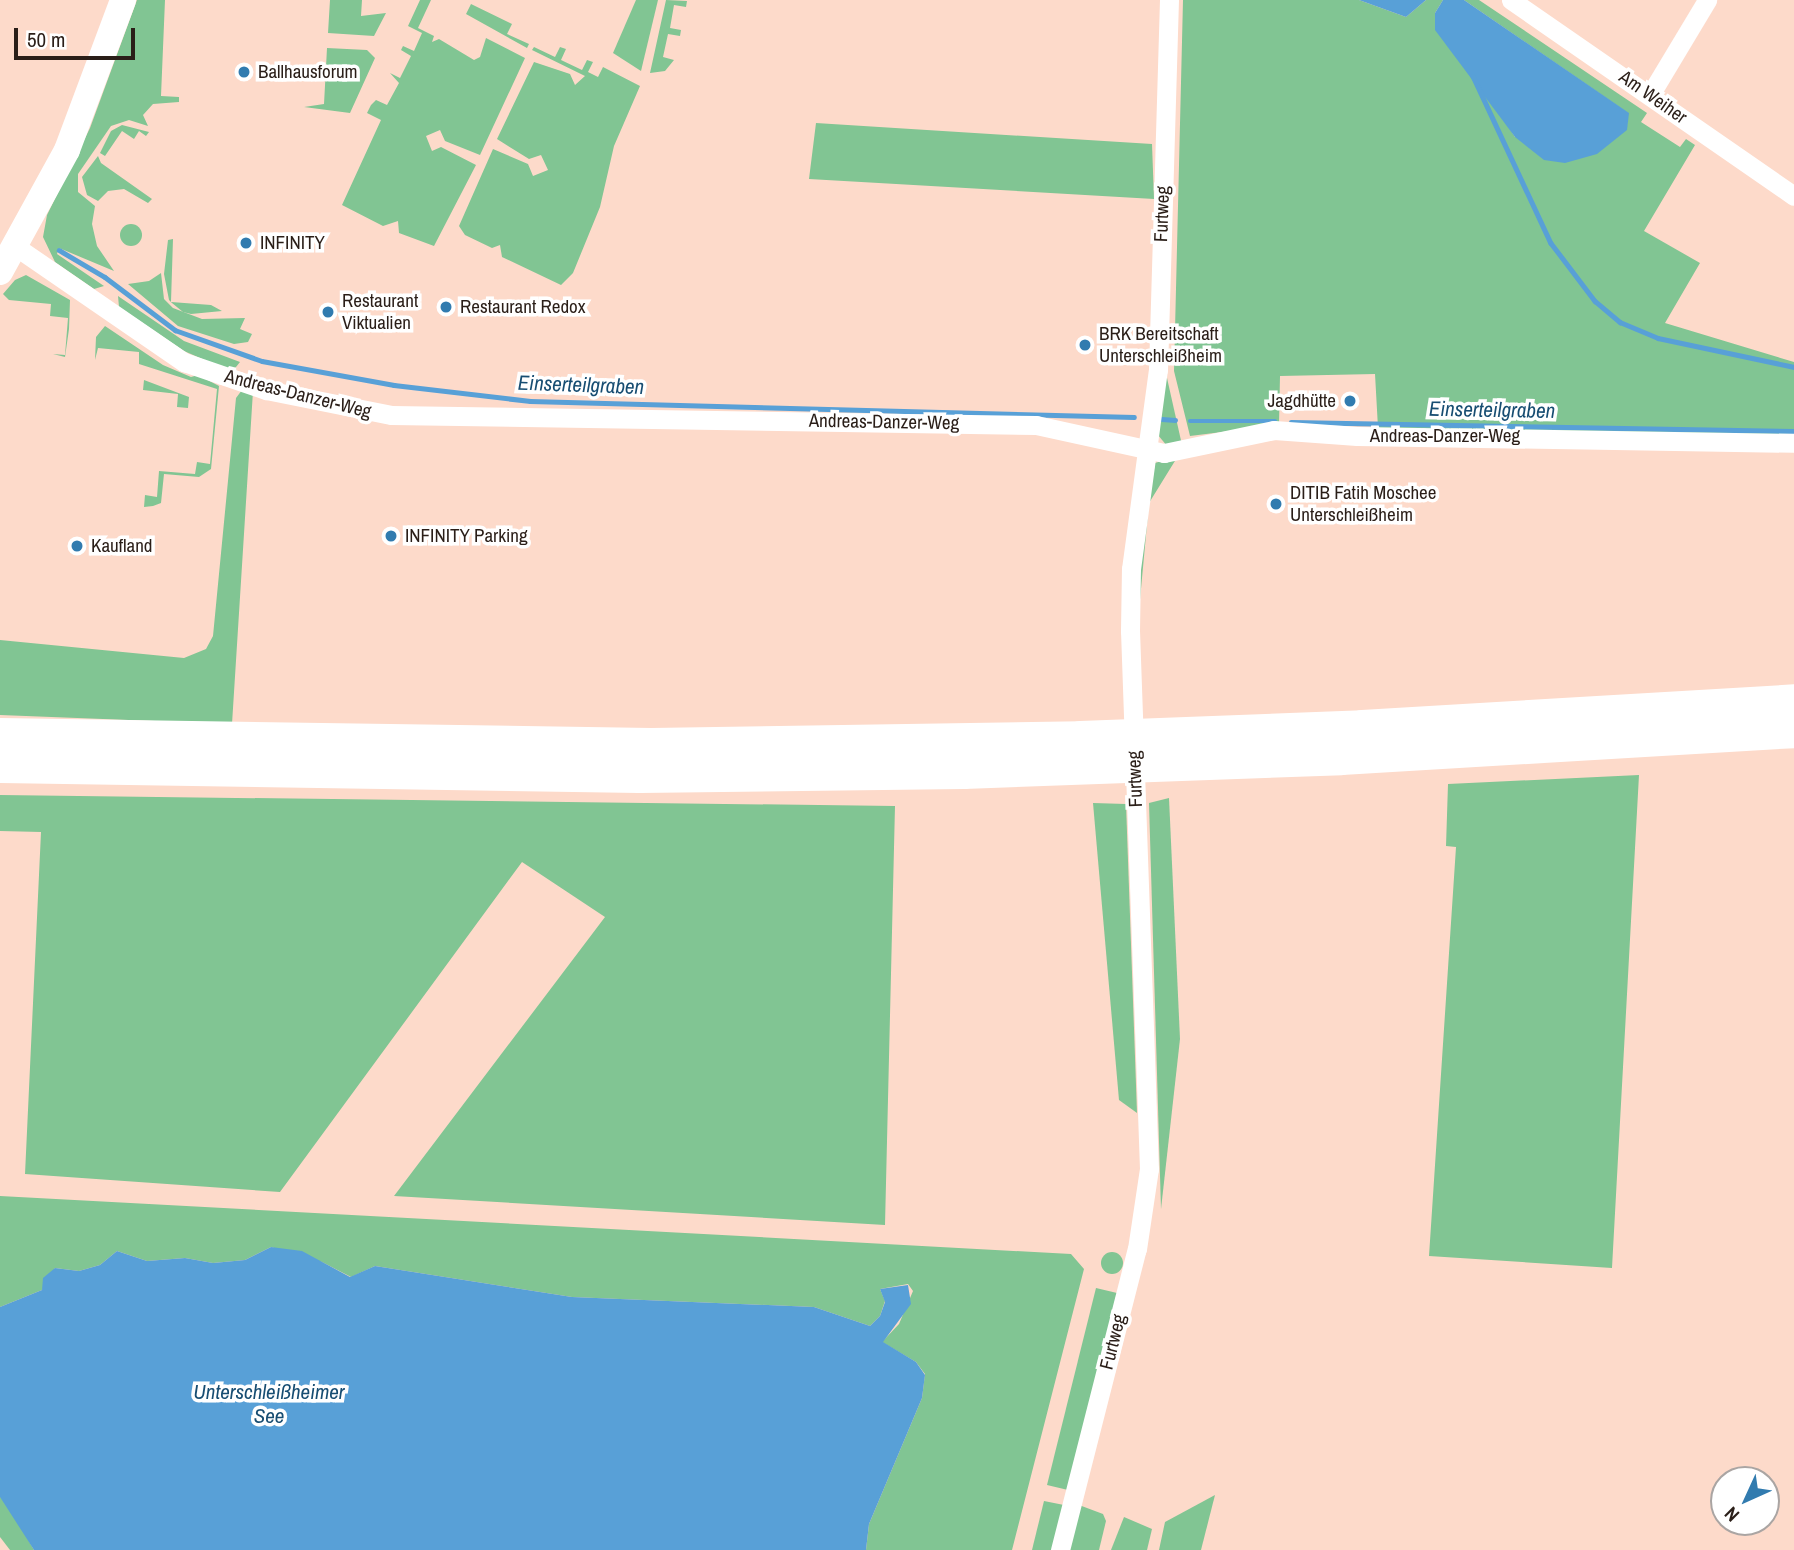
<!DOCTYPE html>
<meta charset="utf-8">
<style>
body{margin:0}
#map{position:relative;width:1794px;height:1550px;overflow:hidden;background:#fddaca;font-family:"Archivo Narrow",sans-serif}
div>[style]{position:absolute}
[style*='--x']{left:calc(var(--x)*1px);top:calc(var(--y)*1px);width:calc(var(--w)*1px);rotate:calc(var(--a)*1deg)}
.green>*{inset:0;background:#81c593}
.round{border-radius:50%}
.water>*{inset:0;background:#58a0d7}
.stream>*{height:4.5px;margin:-2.25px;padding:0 2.25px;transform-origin:2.25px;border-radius:2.25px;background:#58a0d7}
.minor>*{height:19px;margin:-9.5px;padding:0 9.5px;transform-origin:9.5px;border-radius:9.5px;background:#fff}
.secondary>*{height:26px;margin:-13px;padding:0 13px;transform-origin:13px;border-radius:13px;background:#fff}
.motorway>*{height:35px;margin:-17.5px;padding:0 17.5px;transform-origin:17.5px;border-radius:17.5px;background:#fff}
.dots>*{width:19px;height:19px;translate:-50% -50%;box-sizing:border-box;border:4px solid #fff;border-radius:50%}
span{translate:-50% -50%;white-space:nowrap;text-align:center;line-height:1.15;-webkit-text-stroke:7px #fff;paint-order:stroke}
.poi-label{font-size:19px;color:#2a1e18}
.left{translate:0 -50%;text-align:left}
.right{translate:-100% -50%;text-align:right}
.street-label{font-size:19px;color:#2a1e18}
.water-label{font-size:21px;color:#174d72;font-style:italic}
.north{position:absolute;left:1710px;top:1466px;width:70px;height:70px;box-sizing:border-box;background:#fff;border:2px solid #aaa5a3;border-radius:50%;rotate:225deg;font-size:19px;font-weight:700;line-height:28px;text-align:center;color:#2a1e18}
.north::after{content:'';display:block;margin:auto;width:24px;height:32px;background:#317baf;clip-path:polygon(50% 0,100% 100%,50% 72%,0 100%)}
.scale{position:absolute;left:14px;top:28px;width:121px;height:32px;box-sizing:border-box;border:4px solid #2a1e18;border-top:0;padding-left:9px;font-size:21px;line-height:24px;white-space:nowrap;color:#2a1e18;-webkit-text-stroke:5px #fff;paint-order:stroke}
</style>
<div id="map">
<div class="green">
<i style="clip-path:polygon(137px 0,165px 0,161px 96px,179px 97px,179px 102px,153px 104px,143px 115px,148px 126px,129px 120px,111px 126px,78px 174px,78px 192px,95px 206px,92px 224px,97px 246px,114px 271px,59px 248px,57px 254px,104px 286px,94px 289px,55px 262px,43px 237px,47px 215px,90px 128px)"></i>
<i style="clip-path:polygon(330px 0,362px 0,361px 16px,386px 13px,374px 36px,328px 33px)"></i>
<i style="clip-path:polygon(420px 0,431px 0,418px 28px,434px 36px,432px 42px,439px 39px,474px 60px,480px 57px,486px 38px,525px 58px,480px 155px,445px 141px,440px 130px,426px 136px,432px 151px,441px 147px,476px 165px,434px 246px,399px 233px,398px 221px,383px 226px,342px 205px,381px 120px,367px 113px,371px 105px,376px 100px,387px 105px,399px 83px,390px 73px,400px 78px,411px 56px,401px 50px,403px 46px,414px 51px,422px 33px,408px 26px)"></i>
<i style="clip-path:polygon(636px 0,658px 0,641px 71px,613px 53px)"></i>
<i style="clip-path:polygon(666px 0,687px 1px,686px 7px,674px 5px,670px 28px,681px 30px,680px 36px,668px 34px,663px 57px,674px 60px,665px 71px,650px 73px)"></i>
<i style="clip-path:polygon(1183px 0,1359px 0,1406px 17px,1426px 0,1443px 0,1435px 13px,1515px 137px,1628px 113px,1464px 0,1479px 0,1647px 113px,1641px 122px,1680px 147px,1686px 139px,1695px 145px,1644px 231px,1700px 263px,1665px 323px,1794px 362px,1794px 436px,1378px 428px,1375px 374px,1280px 376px,1279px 425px,1190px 436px,1174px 371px)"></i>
<i style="clip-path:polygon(471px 4px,512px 24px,507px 34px,529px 44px,527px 48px,466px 14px)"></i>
<i style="clip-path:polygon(534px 47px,555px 57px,560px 47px,566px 49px,561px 60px,582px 70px,587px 60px,593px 62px,588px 72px,598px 77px,603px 67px,640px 86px,614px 146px,600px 207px,573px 273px,561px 285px,502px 257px,500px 245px,492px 248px,465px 235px,459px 226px,493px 149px,528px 164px,533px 176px,548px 170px,541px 155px,529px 159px,497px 139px,534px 62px,570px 74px,575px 85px,585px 76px,532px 50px)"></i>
<i style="clip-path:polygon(327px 48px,367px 50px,375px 58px,350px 113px,304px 107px,324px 104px)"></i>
<i style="clip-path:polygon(816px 123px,1152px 144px,1154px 199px,809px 179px)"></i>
<i style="clip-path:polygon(122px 125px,149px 132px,146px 136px,139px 131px,134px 139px,122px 131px,105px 156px,100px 153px,111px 131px)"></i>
<i style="clip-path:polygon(98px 156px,101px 163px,152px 199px,148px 203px,124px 189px,108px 191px,98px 201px,87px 195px,82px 177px)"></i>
<i class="round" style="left:120px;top:224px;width:22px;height:22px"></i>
<i style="clip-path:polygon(173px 239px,171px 302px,211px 305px,222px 311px,191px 314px,183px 312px,172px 303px,169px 300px,164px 274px,168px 240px)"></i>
<i style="clip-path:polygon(161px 273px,164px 299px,173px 308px,202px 319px,245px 318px,240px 329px,252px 334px,248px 342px,234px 344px,178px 326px,128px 284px,149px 281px)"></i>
<i style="clip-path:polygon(26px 275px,70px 300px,69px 329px,65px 357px,53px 354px,65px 355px,68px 318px,50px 316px,51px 304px,9px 300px,3px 294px,15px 280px)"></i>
<i style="clip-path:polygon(118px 296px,184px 341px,240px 362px,232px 372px,184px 351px,119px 307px)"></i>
<i style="clip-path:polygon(105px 326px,163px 365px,191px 377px,198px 375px,219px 386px,211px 469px,199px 477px,164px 474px,161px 503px,153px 506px,144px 507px,145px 495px,157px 497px,159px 471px,195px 474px,197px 462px,210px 464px,217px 389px,139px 364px,139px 352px,98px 348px,95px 360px,96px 337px)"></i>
<i style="clip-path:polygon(1165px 378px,1167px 378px,1182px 445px,1167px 446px,1158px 435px)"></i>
<i style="clip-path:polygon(144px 380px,189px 397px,188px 408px,177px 407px,178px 394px,143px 390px)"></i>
<i style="clip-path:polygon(242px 390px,253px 391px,232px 724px,0 715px,0 640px,184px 658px,206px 649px,213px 636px,236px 398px)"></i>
<i style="clip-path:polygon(1178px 456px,1149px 503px,1138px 621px,1141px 556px,1155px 463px)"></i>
<i style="clip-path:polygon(1639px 775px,1612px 1268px,1429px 1256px,1456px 847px,1446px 846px,1448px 784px)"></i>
<i style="clip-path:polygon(0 795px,895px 806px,885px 1225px,394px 1196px,605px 917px,522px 862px,280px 1192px,25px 1174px,41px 832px,0 831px)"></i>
<i style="clip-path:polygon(1169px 798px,1180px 1039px,1161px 1209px,1149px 803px)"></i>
<i style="clip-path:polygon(1093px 803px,1126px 804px,1137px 1113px,1119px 1100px)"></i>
<i style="clip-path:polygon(0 1196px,1071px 1254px,1084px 1269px,1012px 1550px,866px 1550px,869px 1524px,922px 1398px,925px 1374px,916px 1362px,882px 1342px,899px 1324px,913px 1291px,908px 1284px,880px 1289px,885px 1301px,880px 1316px,870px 1326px,814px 1307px,572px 1297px,375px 1266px,351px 1277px,322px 1262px,271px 1247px,245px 1260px,213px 1263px,185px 1258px,147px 1261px,117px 1251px,100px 1265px,79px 1271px,55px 1268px,42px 1290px,0 1307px)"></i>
<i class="round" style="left:1101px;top:1252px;width:22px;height:22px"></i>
<i style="clip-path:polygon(1096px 1288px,1117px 1293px,1068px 1490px,1047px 1485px)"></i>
<i style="clip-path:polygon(1215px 1495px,1201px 1550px,1159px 1550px,1165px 1522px)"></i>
<i style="clip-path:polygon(0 1496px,19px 1524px,34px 1550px,10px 1550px,0 1537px)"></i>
<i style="clip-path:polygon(1044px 1501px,1064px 1505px,1053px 1550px,1032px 1550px)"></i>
<i style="clip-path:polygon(1079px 1505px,1103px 1514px,1106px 1521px,1099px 1550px,1067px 1550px)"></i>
<i style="clip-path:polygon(1124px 1517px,1152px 1529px,1147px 1550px,1111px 1550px)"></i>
</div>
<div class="water">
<i style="clip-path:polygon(1359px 0,1426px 0,1406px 17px)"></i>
<i style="clip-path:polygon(1443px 0,1464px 0,1629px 113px,1627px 130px,1597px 154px,1565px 163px,1544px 160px,1515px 137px,1435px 30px,1435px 13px)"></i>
<i style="clip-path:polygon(271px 1247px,302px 1251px,350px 1277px,375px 1266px,572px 1297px,814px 1307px,870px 1326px,880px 1316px,885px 1302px,880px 1289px,908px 1285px,911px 1304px,883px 1342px,916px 1362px,925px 1375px,922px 1398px,869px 1524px,866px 1550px,34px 1550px,0 1497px,0 1307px,42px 1290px,43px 1278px,55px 1268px,79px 1271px,100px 1265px,117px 1251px,147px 1261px,185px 1258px,213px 1263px,245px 1260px)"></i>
</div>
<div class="stream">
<i style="--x:1473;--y:76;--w:184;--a:65"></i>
<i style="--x:1551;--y:243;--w:73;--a:52.8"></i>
<i style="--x:1595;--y:301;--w:33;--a:40"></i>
<i style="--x:1620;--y:322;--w:41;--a:22.8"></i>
<i style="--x:1658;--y:338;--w:139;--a:12"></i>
<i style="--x:59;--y:250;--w:53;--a:30.4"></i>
<i style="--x:105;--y:277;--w:88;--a:37.1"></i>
<i style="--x:175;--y:330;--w:92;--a:19.6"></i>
<i style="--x:262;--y:361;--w:134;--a:10.3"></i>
<i style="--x:394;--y:385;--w:137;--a:6.7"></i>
<i style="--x:530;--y:401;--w:604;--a:1.52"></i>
<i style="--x:1162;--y:419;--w:13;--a:4"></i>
<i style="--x:1190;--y:421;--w:85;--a:0"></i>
<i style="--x:1291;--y:422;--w:503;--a:1.03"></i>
</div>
<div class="minor">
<i style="--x:1511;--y:0;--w:344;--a:34.7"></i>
<i style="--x:1650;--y:95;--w:111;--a:-59"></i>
<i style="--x:12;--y:244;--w:209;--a:34.5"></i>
<i style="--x:184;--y:362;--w:87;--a:18.9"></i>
<i style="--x:266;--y:390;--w:127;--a:11.3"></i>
<i style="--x:391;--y:415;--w:645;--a:0.89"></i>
<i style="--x:1036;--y:425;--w:131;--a:12.3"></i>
<i style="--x:1164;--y:453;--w:112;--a:-11.8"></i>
<i style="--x:1274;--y:430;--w:83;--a:4.1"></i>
<i style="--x:1357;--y:436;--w:437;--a:0.9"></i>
<i style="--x:1060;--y:1550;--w:311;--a:-75.7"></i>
<i style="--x:1137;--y:1249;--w:81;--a:-81.5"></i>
<i style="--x:1149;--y:1169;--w:538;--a:-92.02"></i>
<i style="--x:1130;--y:631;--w:62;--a:-89.1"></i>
<i style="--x:1131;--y:569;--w:201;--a:-82.3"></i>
<i style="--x:1158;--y:370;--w:370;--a:-88.3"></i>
</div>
<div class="secondary">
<i style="--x:0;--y:272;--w:139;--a:-61.2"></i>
<i style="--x:67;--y:150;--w:160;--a:-69.5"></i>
</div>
<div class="motorway">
<i style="--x:0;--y:735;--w:651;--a:0.88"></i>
<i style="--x:651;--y:745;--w:429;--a:-0.9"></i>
<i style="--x:1080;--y:738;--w:282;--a:-2.2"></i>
<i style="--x:1362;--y:727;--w:433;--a:-3.4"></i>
<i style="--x:0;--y:765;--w:639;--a:0.9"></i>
<i style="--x:639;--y:775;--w:324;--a:-0.7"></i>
<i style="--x:963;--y:771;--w:378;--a:-2.1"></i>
<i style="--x:1341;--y:757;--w:454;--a:-3.4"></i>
</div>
<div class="dots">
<i style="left:244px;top:72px;background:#317baf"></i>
<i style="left:246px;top:243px;background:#317baf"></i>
<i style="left:446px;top:307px;background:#317baf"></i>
<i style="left:328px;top:312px;background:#317baf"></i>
<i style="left:1085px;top:345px;background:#317baf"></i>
<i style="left:1350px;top:401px;background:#317baf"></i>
<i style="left:1276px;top:504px;background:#317baf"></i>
<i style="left:391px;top:536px;background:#317baf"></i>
<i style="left:77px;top:546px;background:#317baf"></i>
</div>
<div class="poi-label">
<span class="left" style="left:258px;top:72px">Ballhausforum</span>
<span class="left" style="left:260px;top:243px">INFINITY</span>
<span class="left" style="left:342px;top:312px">Restaurant<br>Viktualien</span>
<span class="left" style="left:460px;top:307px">Restaurant Redox</span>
<span class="left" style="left:1099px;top:345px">BRK Bereitschaft<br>Unterschleißheim</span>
<span class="right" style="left:1336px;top:401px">Jagdhütte</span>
<span class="left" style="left:1290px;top:504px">DITIB Fatih Moschee<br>Unterschleißheim</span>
<span class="left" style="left:405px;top:536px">INFINITY Parking</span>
<span class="left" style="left:91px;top:546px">Kaufland</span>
</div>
<div class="street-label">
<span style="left:1653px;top:97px;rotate:35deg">Am Weiher</span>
<span style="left:1162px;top:214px;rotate:-88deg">Furtweg</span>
<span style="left:298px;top:394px;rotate:14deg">Andreas-Danzer-Weg</span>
<span style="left:884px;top:422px;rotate:1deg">Andreas-Danzer-Weg</span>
<span style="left:1445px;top:436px">Andreas-Danzer-Weg</span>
<span style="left:1135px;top:779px;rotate:-92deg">Furtweg</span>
<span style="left:1113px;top:1342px;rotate:-76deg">Furtweg</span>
</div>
<div class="water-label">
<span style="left:581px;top:385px;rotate:2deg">Einserteilgraben</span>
<span style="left:1492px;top:410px;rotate:1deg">Einserteilgraben</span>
<span style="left:269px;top:1404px">Unterschleißheimer<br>See</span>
</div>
<div class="north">N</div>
<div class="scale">50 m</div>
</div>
